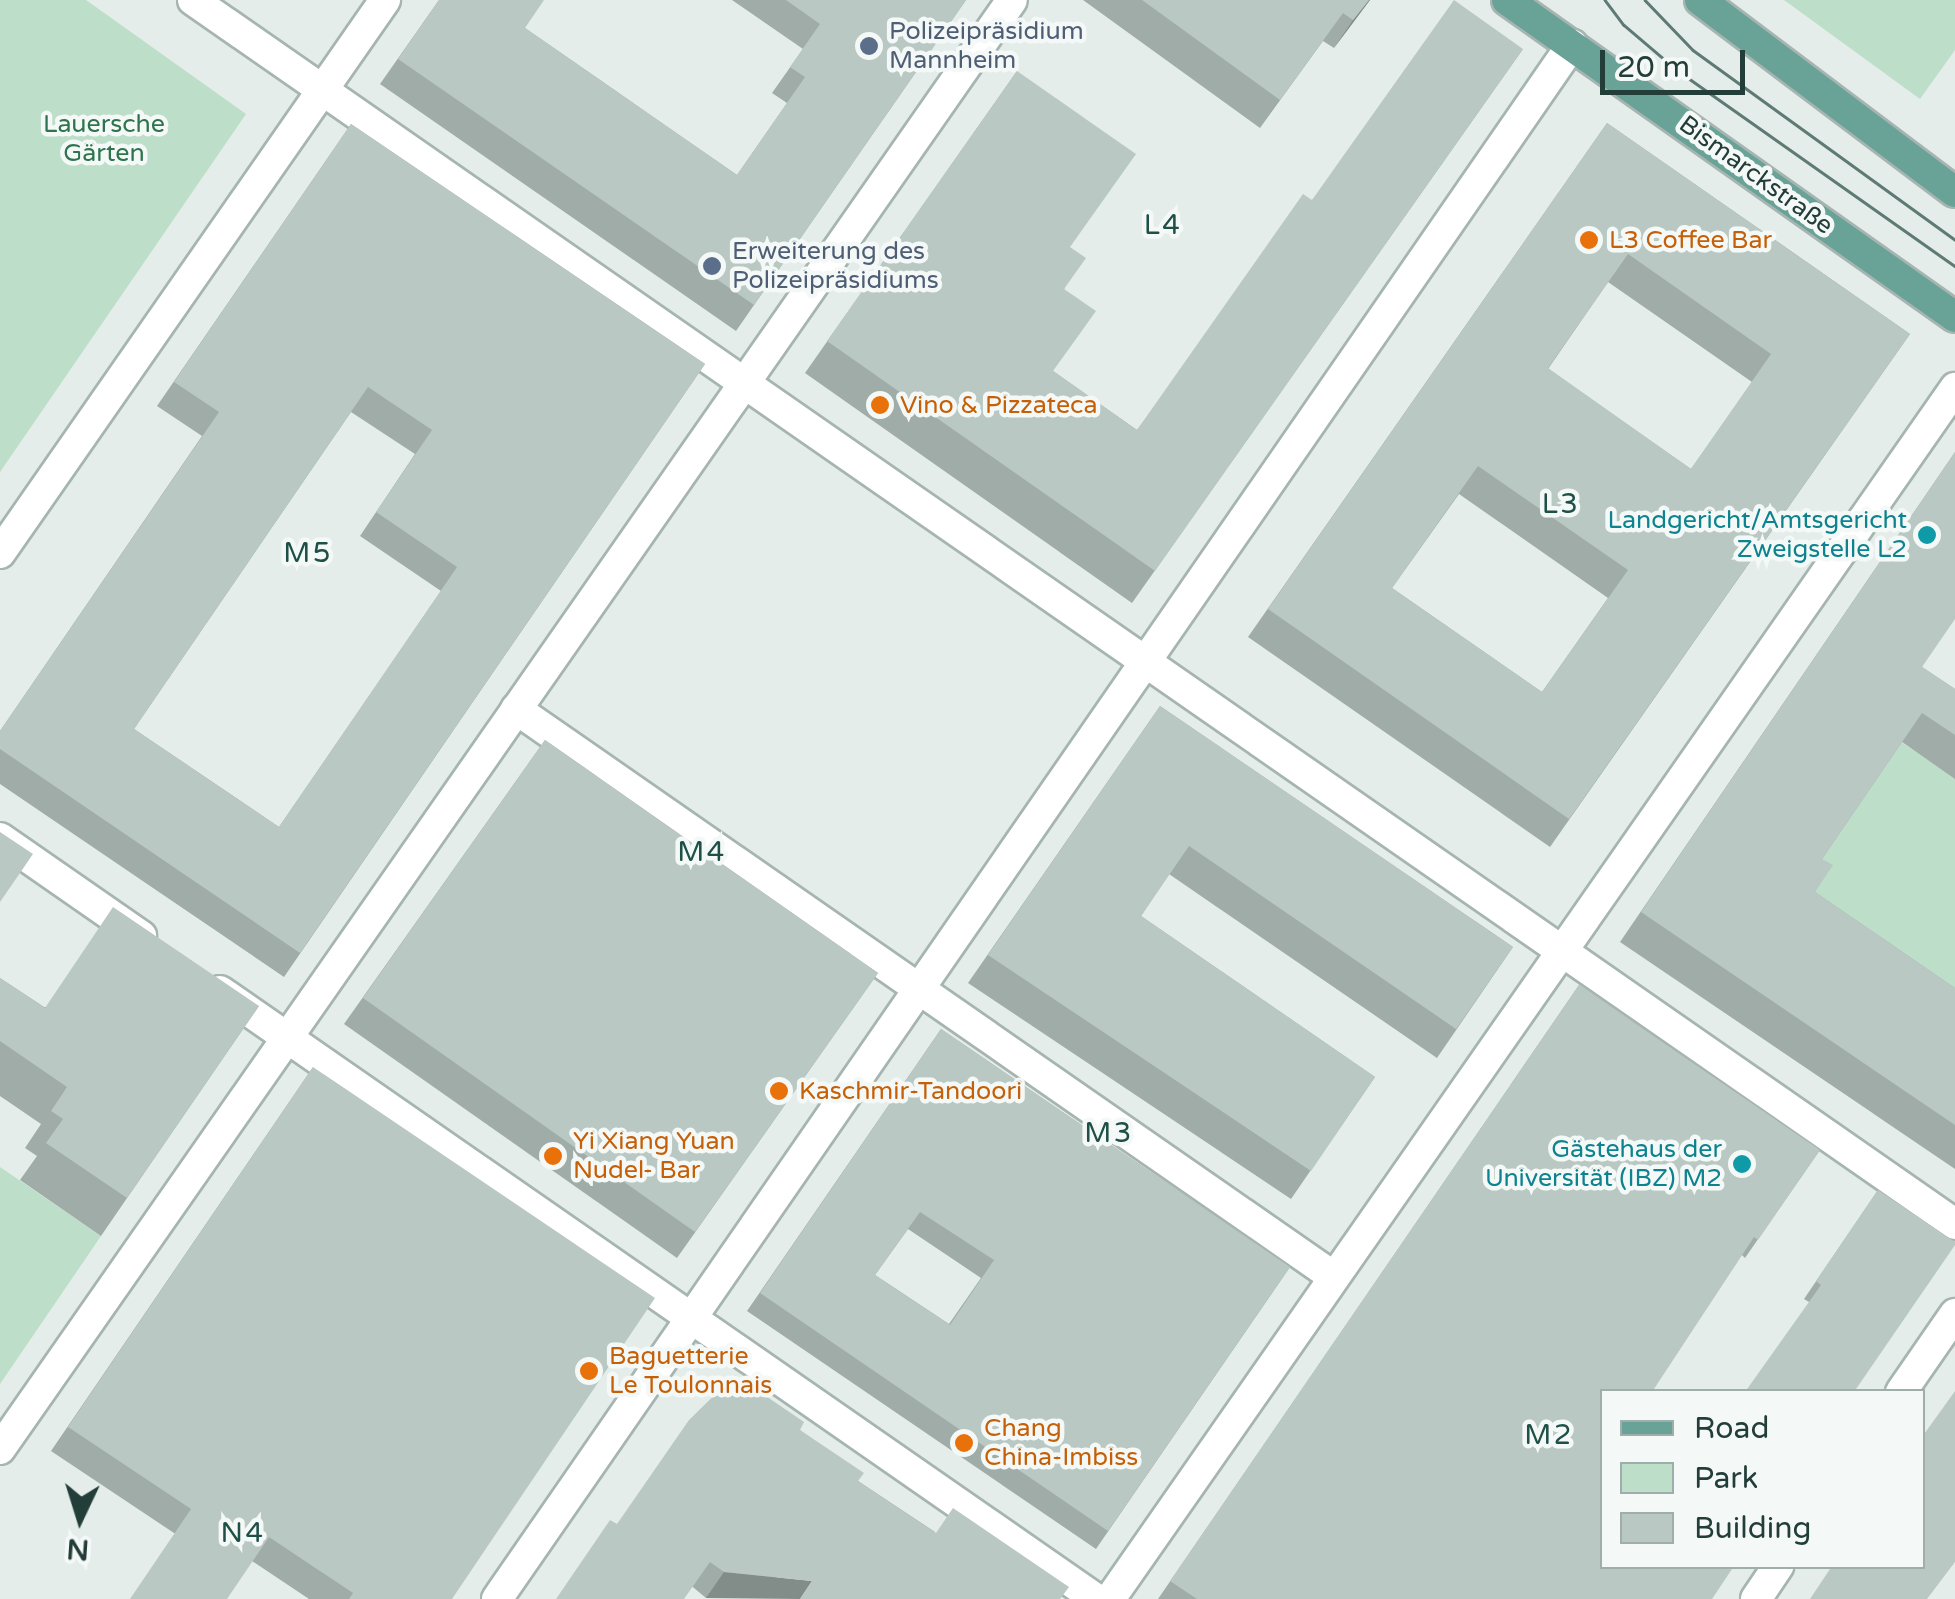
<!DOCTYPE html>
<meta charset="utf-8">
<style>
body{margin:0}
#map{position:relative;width:1955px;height:1599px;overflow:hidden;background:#e4edea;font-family:"Varela Round",sans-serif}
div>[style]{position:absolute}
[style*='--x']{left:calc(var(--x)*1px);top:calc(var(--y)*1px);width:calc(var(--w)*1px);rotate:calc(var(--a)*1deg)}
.green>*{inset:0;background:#bddec8}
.roads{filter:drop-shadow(2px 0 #a6b5b1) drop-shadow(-2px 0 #a6b5b1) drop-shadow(0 2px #a6b5b1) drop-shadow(0 -2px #a6b5b1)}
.street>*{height:30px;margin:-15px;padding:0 15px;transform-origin:15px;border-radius:15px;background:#fff}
.primary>*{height:30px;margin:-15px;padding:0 15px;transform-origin:15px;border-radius:15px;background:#69a297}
.tram>*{height:2.5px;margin:-1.25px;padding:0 1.25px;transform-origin:1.25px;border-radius:1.25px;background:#5e7a74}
.wall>*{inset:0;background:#9faca8}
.shaded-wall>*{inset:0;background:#828c88}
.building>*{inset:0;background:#b9c8c3}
.dots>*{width:28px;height:28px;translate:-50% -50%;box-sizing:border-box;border:5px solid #f4f9f7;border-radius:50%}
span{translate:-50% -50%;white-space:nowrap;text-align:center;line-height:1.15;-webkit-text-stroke:9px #f4f9f7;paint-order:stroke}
.service-label{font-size:25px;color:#4e5e75}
.left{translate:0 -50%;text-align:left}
.park-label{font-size:25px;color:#2e754f}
.street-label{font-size:25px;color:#233e39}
.food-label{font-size:25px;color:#c56008}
.culture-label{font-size:25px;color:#0d838f}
.right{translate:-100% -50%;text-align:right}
.neighbourhood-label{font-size:28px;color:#1f5048;letter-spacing:2.5px}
.legend{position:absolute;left:1600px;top:1389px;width:325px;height:180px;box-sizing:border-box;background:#f4f9f7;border:2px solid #a0aeab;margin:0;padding:12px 18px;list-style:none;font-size:30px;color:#233e39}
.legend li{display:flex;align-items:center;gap:20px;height:50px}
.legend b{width:50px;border:2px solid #a0aeab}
.north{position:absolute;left:30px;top:1469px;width:100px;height:100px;-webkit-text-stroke:8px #f4f9f7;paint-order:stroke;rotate:184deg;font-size:28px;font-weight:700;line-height:40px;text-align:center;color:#233e39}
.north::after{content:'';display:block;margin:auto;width:35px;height:45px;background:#233e39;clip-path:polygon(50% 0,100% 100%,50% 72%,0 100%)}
.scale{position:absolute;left:1600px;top:50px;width:145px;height:45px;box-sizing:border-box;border:5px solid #233e39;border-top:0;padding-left:12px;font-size:30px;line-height:35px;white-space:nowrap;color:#233e39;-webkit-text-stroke:8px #f4f9f7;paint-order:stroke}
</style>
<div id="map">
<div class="green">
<i style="clip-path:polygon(0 0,86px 0,246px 114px,0 472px)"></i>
<i style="clip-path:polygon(1784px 0,1955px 0,1955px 50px,1920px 99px)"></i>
<i style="clip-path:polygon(1901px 742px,1955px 778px,1955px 1005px,1801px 888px)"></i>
<i style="clip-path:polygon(0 1167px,101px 1236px,0 1384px)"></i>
</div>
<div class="roads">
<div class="street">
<i style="--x:193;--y:0;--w:2145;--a:34.79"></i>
<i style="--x:0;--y:553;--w:674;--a:-55.15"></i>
<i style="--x:516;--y:709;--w:996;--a:34.78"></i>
<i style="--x:0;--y:838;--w:172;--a:34.8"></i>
<i style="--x:220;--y:991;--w:1066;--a:34.76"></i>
<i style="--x:1901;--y:1392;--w:95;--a:-55.3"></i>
<i style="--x:0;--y:1449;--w:1767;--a:-55.07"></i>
<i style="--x:497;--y:1599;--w:1890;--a:-55.33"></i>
<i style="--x:1110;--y:1599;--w:1477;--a:-55.09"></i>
<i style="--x:1756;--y:1599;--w:40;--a:-56"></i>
</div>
<div class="primary">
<i style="--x:1507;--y:0;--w:549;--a:35.28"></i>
<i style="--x:1700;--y:0;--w:319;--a:37"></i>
</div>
</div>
<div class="tram">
<i style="--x:1605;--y:0;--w:31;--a:53"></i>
<i style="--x:1624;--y:25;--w:70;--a:40.3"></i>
<i style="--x:1677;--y:70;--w:340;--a:35.2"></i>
<i style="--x:1645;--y:0;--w:69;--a:46.2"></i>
<i style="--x:1693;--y:50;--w:324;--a:35.9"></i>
</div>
<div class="wall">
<i style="clip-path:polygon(439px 0,525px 28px,737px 175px,787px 103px,772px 93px,803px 49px,732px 0,966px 0,736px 331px,380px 84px)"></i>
<i style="clip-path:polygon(1083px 0,1370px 0,1334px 48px,1323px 41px,1260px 128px)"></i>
<i style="clip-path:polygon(1523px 49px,1132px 603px,805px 373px,1017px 71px,1070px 247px,1053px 371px,1137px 430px,1312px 200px)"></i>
<i style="clip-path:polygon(evenodd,1607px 123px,1910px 334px,1550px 847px,1248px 637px,1607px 123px,1608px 282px,1752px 382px,1691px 469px,1548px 369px,1608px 282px,1607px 123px,1459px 494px,1608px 598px,1542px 692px,1392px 588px,1459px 494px)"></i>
<i style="clip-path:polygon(evenodd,351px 124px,705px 364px,284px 977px,0 784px,0 731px,202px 436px,157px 406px,351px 124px,351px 412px,415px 454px,360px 536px,441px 591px,279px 827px,134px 729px,351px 412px)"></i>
<i style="clip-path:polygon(1955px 452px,1922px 667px,1955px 689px,1955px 779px,1902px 742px,1822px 859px,1815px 892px,1955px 988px,1955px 1169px,1620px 942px)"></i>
<i style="clip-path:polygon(1160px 706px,1513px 947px,1437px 1058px,1169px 874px,1141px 916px,1375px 1077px,1291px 1199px,968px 983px)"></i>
<i style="clip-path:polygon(545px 740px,878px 973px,677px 1258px,344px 1024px)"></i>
<i style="clip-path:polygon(0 978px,44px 1007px,259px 1006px,101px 1236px,20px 1180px,37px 1156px,25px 1148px,41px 1124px,0 1096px)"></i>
<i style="clip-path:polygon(1579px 985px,1820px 1150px,1745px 1258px,1742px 1255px,1602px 1392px,1602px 1566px,1712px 1599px,1158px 1599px)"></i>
<i style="clip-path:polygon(evenodd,941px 1029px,1290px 1267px,1096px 1549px,747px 1311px,941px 1029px,908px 1229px,981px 1278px,949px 1324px,875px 1275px,908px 1229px)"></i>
<i style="clip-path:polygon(313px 1067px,452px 1599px,309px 1599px,252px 1561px,174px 1533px,51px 1451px)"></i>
<i style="clip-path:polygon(1878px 1190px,1955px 1242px,1809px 1302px,1804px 1299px)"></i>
<i style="clip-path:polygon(800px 1430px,858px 1481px,935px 1532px,706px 1598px,617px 1524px)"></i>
</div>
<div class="shaded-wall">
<i style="clip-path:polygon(1369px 0,1370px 0,1334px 48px,1353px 20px)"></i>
<i style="clip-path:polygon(724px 1572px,812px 1581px,800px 1599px,706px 1598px)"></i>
</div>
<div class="building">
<i style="clip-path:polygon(439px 0,544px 0,525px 28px,737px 175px,805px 77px,790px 67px,820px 24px,786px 0,966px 0,754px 305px,398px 59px)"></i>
<i style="clip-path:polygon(1142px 0,1369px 0,1353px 20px,1343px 13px,1280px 100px)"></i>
<i style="clip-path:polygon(1454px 0,1523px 49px,1155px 571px,827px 341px,1017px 71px,1136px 154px,1070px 247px,1086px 258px,1064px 289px,1096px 311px,1053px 371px,1137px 430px,1303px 194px,1312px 200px)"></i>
<i style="clip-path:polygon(evenodd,1607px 123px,1910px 334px,1569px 819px,1268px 609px,1607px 123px,1628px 254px,1771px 354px,1691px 469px,1548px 368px,1628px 254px,1607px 123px,1478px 466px,1628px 570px,1542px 692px,1392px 588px,1478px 466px)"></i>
<i style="clip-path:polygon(evenodd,351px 124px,705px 364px,300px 953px,0 749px,0 731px,219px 412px,174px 382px,351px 124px,368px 387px,432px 430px,376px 512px,457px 567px,279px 827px,134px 729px,368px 387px)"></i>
<i style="clip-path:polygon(1955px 452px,1955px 619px,1922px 667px,1955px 689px,1955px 735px,1922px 713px,1822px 859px,1833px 865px,1815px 892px,1955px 988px,1955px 1125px,1641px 912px)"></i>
<i style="clip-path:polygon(1160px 706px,1513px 947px,1456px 1029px,1189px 846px,1141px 916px,1375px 1077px,1311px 1171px,988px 955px)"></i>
<i style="clip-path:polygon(545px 740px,878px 973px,695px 1232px,363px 998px)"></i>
<i style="clip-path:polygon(0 832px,33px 854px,0 902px)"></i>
<i style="clip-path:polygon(113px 907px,259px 1006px,127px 1198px,46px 1143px,63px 1119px,51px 1111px,67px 1087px,0 1041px,0 978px,45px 1008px)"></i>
<i style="clip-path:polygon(1579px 985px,1820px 1150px,1758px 1240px,1754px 1237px,1652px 1392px,1602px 1392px,1602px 1566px,1734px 1566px,1712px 1599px,1197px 1599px,1170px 1581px)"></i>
<i style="clip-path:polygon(evenodd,941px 1029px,1290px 1267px,1108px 1531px,760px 1293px,941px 1029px,920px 1212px,994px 1260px,950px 1325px,875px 1275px,920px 1212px)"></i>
<i style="clip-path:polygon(313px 1067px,655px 1298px,452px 1599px,349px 1599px,353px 1593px,269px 1537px,227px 1599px,130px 1599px,191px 1509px,68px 1427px)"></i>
<i style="clip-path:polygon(1878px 1190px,1955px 1242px,1955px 1245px,1854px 1392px,1745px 1392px,1821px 1285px,1816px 1281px)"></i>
<i style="clip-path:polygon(735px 1375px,804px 1422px,800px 1430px,864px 1473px,858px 1481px,936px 1533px,953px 1508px,1069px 1587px,1060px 1599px,800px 1599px,812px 1581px,724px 1572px,710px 1562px,684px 1599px,556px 1599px,610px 1520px,617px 1524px,689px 1420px)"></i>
<i style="clip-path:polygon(1955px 1391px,1955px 1562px,1927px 1599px,1810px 1599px,1832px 1566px,1922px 1566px,1922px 1437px)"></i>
</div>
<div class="dots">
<i style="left:869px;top:46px;background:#5c6f8a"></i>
<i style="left:1589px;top:240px;background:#e8710a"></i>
<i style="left:712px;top:266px;background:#5c6f8a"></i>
<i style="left:880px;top:405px;background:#e8710a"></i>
<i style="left:1927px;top:535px;background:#0f9aa8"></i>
<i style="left:779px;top:1091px;background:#e8710a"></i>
<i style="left:553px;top:1156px;background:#e8710a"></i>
<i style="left:1742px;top:1164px;background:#0f9aa8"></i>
<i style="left:589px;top:1371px;background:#e8710a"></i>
<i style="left:964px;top:1443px;background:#e8710a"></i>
</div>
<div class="service-label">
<span class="left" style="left:889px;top:46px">Polizeipräsidium<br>Mannheim</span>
<span class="left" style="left:732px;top:266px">Erweiterung des<br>Polizeipräsidiums</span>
</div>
<div class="park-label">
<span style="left:104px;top:139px">Lauersche<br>Gärten</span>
</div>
<div class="street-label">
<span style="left:1756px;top:175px;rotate:36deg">Bismarckstraße</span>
</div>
<div class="food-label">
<span class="left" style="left:1609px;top:240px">L3 Coffee Bar</span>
<span class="left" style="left:900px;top:405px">Vino &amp; Pizzateca</span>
<span class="left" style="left:799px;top:1091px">Kaschmir-Tandoori</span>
<span class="left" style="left:573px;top:1156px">Yi Xiang Yuan<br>Nudel- Bar</span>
<span class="left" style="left:609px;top:1371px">Baguetterie<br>Le Toulonnais</span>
<span class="left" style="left:984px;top:1443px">Chang<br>China-Imbiss</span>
</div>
<div class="culture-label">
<span class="right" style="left:1907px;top:535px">Landgericht/Amtsgericht<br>Zweigstelle L2</span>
<span class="right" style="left:1722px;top:1164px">Gästehaus der<br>Universität (IBZ) M2</span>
</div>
<div class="neighbourhood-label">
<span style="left:1163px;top:225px">L4</span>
<span style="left:1561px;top:504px">L3</span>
<span style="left:308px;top:553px">M5</span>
<span style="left:702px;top:852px">M4</span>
<span style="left:1109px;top:1133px">M3</span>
<span style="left:1549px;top:1435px">M2</span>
<span style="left:243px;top:1533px">N4</span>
</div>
<ul class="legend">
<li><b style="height:12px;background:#69a297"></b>Road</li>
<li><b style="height:28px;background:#bddec8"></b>Park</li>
<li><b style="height:28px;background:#b9c8c3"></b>Building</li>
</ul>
<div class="north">N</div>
<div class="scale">20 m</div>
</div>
